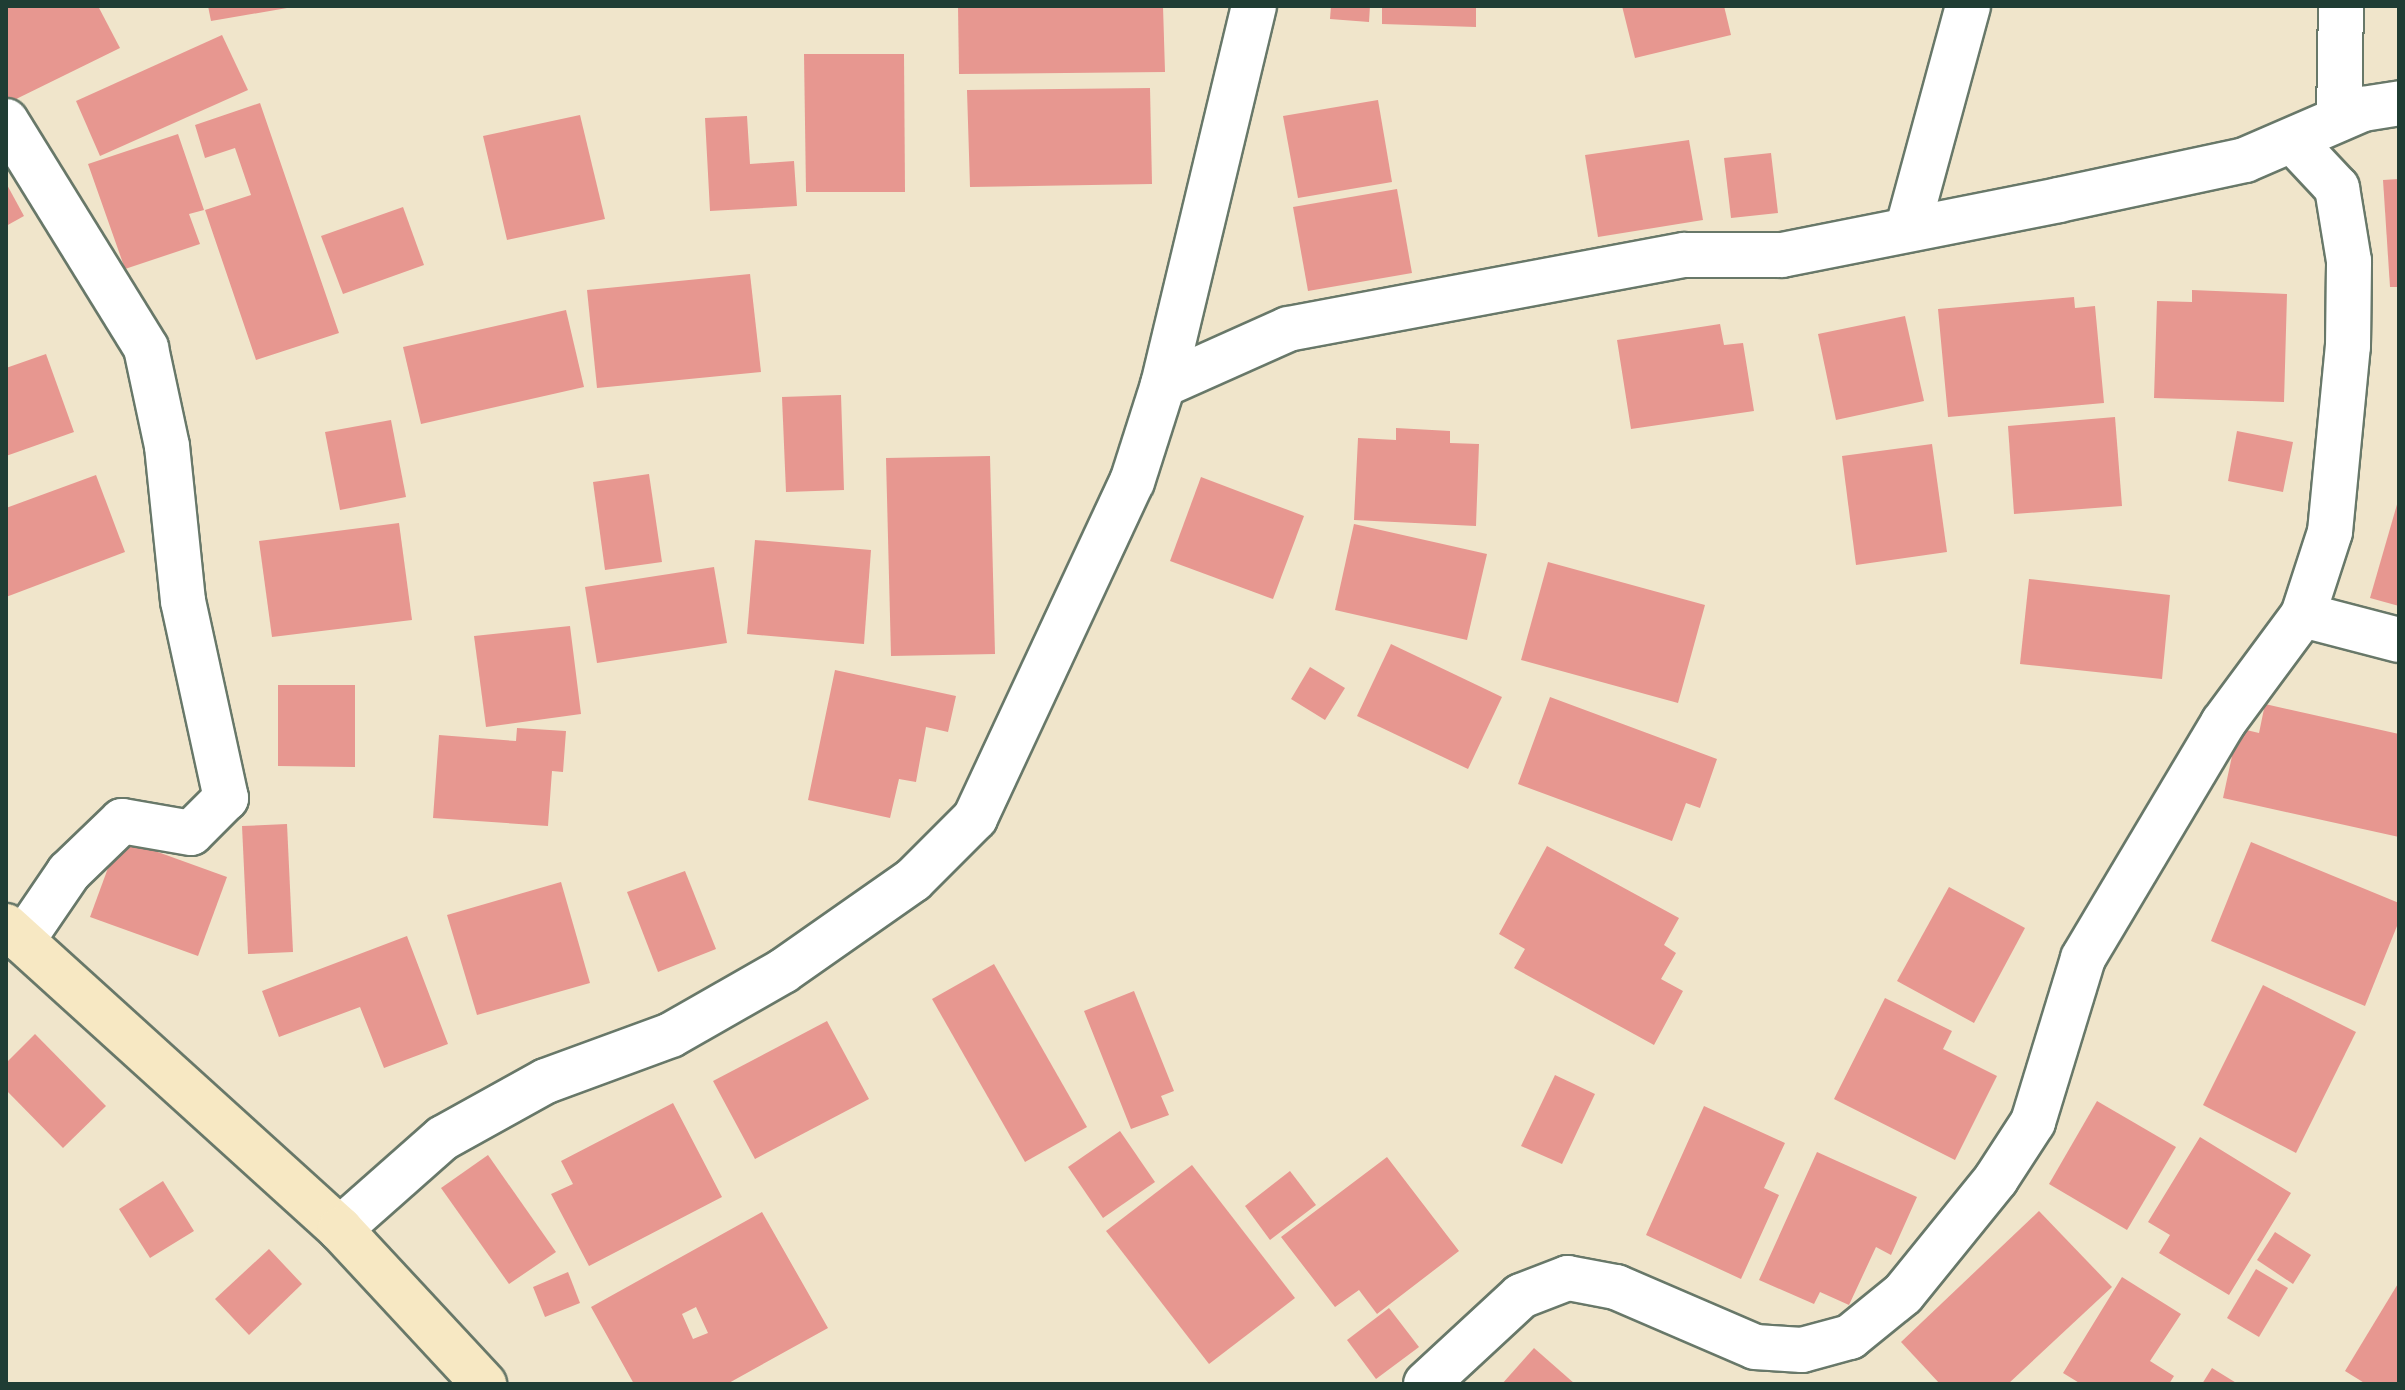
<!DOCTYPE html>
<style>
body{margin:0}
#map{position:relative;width:2405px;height:1390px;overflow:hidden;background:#f0e5cb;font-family:"Balsamiq Sans",sans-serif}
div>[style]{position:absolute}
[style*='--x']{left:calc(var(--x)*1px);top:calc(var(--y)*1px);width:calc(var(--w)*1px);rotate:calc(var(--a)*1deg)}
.building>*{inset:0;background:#e79790}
.roads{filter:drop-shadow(2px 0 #687869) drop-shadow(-2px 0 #687869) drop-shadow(0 2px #687869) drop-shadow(0 -2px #687869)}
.street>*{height:44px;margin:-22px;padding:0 22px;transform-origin:22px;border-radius:22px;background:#fff}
.secondary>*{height:44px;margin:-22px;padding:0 22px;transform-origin:22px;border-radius:22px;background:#f7e8c3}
span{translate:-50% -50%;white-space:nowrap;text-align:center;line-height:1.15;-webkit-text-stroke:6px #f7f3e8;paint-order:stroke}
.frame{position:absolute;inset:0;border:8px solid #1f3d34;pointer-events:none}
</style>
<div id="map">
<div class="building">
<i style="clip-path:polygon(6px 6px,98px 6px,120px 48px,8px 103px)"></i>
<i style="clip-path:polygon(208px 6px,287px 6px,287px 8px,211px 21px)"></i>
<i style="clip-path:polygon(958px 6px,1163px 6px,1165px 72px,959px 74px)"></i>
<i style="clip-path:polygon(1331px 6px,1370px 6px,1369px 22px,1330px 19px)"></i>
<i style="clip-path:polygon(1382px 6px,1476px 6px,1476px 27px,1382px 24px)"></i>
<i style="clip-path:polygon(1622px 6px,1724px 6px,1731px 35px,1635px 58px)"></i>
<i style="clip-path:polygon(222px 35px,248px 90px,100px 156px,76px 101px)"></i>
<i style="clip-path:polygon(804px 54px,904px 54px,905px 192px,806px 192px)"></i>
<i style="clip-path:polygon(1150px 88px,1152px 184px,970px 187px,967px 90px)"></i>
<i style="clip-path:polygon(1378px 100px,1392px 182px,1298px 198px,1283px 116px)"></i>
<i style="clip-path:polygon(260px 103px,339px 333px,256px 360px,205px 210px,251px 195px,235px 148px,205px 158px,195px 125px)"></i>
<i style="clip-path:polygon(580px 115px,605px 219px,507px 240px,483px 136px)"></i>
<i style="clip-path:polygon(747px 116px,750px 164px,794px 161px,797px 206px,710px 211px,705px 118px)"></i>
<i style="clip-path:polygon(178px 134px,204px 210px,189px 214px,200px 244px,125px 269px,88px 164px)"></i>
<i style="clip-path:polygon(1689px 140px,1703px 220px,1598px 237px,1585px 155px)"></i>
<i style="clip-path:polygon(1771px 153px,1778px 213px,1731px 218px,1724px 158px)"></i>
<i style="clip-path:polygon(2399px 179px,2399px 287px,2390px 287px,2383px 180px)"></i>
<i style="clip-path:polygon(6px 183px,24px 216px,6px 226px)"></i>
<i style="clip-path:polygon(1397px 189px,1412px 273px,1308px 291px,1293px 207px)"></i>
<i style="clip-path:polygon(403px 207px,424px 265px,343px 294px,321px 236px)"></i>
<i style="clip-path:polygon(750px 274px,761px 372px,597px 388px,587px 290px)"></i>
<i style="clip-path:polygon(2192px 290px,2287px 294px,2284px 402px,2154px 398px,2157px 301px,2192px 302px)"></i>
<i style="clip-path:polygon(2074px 297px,2075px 308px,2095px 306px,2104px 403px,1948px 417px,1938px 309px)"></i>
<i style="clip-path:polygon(566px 310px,584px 387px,421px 424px,403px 347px)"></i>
<i style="clip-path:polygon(1905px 316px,1924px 401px,1836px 420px,1818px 334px)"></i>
<i style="clip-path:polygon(1720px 324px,1724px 345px,1743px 343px,1754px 411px,1631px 429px,1617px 340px)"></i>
<i style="clip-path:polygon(46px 354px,74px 432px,6px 456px,6px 368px)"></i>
<i style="clip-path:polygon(841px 395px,844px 490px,786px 492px,782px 397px)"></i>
<i style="clip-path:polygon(2115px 417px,2122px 506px,2014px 514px,2008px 426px)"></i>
<i style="clip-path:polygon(391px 420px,406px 497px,340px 510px,325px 432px)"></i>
<i style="clip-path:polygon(1396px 428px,1450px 431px,1450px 443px,1479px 444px,1476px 526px,1354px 520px,1358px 438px,1396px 440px)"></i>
<i style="clip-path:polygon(2237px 431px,2293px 442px,2283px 492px,2228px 481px)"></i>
<i style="clip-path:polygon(1932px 444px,1947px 552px,1856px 565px,1842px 456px)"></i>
<i style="clip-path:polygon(990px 456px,995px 654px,891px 656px,886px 458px)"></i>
<i style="clip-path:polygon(649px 474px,662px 562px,605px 570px,593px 482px)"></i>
<i style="clip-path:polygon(96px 475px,125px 552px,6px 597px,6px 508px)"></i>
<i style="clip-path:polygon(1201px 477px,1304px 516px,1273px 599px,1170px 561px)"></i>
<i style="clip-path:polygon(2398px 501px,2399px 501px,2399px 606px,2370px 598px)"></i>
<i style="clip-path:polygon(399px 523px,412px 620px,272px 637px,259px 541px)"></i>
<i style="clip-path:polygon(1354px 524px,1487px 554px,1467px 640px,1335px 610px)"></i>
<i style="clip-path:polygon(755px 540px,871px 550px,864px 644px,747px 634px)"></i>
<i style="clip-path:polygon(1548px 562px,1705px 605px,1678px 703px,1521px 660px)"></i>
<i style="clip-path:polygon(714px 567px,727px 643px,597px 663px,585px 587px)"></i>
<i style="clip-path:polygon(2029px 579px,2170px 595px,2162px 679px,2020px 664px)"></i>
<i style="clip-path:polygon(570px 626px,581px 714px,486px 727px,474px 636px)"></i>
<i style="clip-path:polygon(1391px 644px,1502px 697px,1468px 769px,1357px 716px)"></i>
<i style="clip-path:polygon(1310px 667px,1345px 688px,1325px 720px,1291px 699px)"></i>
<i style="clip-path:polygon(835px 670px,956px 696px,948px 732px,926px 727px,916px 782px,899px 779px,890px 818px,808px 800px)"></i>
<i style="clip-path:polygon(278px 685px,355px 685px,355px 767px,278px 766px)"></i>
<i style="clip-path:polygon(1550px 697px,1717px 759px,1700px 808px,1686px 803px,1672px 841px,1518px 784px)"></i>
<i style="clip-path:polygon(2265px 704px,2399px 734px,2399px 837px,2223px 798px,2238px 728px,2259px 733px)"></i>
<i style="clip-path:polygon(517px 728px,566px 731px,563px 772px,552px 771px,548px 826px,433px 818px,439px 735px,516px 741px)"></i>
<i style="clip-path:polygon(287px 824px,293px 952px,248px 954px,242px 826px)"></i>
<i style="clip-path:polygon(119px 838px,227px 877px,198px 956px,90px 917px)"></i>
<i style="clip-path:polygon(2251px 842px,2399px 903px,2399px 921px,2365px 1006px,2211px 941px)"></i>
<i style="clip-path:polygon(1547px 846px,1679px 918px,1664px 945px,1676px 953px,1661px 979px,1683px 991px,1654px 1045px,1514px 968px,1525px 949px,1499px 934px)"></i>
<i style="clip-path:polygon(685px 871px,716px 949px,658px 972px,627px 892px)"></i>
<i style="clip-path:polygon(561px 882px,590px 983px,477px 1015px,447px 915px)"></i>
<i style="clip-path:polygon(1949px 887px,2025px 928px,1974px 1023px,1897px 981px)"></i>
<i style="clip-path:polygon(407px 936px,448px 1044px,384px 1068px,360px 1007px,279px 1037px,262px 991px)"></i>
<i style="clip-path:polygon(994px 964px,1087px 1127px,1025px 1162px,932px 999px)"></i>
<i style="clip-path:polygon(2263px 985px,2356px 1032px,2296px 1153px,2203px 1105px)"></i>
<i style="clip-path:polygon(1134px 991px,1174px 1091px,1161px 1096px,1169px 1115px,1131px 1129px,1084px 1011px)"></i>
<i style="clip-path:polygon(1885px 998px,1952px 1031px,1943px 1049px,1997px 1076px,1955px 1160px,1834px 1099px)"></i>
<i style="clip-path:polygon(827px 1021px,869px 1099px,755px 1159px,713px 1081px)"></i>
<i style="clip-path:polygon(35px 1034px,106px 1106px,63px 1148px,6px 1090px,6px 1063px)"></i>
<i style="clip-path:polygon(1555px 1075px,1595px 1094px,1562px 1164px,1521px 1146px)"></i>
<i style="clip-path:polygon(2097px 1101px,2176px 1147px,2127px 1230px,2049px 1184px)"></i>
<i style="clip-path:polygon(673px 1103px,722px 1197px,589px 1266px,551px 1194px,573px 1184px,561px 1161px)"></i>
<i style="clip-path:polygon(1704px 1106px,1785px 1143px,1764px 1188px,1779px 1195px,1741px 1279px,1646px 1235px)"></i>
<i style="clip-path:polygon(1120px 1131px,1155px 1182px,1103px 1218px,1068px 1167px)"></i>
<i style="clip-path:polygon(2200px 1137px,2291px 1193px,2229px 1295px,2159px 1253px,2170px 1235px,2148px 1222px)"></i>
<i style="clip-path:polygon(1817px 1152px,1917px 1197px,1891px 1255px,1876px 1247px,1849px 1305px,1820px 1292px,1814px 1304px,1759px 1280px)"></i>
<i style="clip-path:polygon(488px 1155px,556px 1252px,509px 1284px,441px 1188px)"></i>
<i style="clip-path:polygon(1387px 1157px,1459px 1251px,1377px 1314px,1359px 1290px,1335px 1307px,1281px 1237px)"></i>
<i style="clip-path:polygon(1192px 1165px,1295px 1298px,1209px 1364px,1106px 1231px)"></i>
<i style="clip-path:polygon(1290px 1171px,1316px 1205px,1270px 1240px,1245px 1206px)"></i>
<i style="clip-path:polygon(163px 1181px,194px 1231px,150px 1258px,119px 1209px)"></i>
<i style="clip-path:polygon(2039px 1211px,2112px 1287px,2008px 1384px,1940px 1384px,1901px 1342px)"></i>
<i style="clip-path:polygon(evenodd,762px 1212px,828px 1328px,727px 1384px,634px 1384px,591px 1307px,762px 1212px,696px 1307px,708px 1333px,693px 1339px,682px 1314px,696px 1307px)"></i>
<i style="clip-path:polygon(2275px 1232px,2311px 1255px,2293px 1284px,2257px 1260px)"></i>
<i style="clip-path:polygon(269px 1249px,302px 1284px,249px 1335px,215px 1299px)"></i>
<i style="clip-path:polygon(2256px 1269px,2288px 1288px,2259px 1337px,2227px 1318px)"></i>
<i style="clip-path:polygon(568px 1272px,580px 1303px,545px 1317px,533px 1287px)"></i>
<i style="clip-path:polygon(2122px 1277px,2181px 1314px,2150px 1361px,2174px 1376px,2169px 1384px,2081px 1384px,2063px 1373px)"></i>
<i style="clip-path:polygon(2399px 1282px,2399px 1384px,2366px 1384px,2345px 1371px)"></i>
<i style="clip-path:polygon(1389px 1308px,1419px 1347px,1376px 1379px,1347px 1340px)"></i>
<i style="clip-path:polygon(1534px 1348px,1575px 1384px,1502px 1384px)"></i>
<i style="clip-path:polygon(2212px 1368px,2238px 1384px,2202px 1384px)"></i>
</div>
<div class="roads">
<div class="street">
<i style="--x:2339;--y:118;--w:112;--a:-89"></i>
<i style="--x:6;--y:121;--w:267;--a:58.3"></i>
<i style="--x:146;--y:348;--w:100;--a:77.9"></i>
<i style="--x:167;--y:446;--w:156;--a:84.1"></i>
<i style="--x:183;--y:601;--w:202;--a:77.7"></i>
<i style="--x:226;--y:798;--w:49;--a:135"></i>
<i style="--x:191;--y:833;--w:70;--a:-170.1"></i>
<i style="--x:122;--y:821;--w:74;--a:136.1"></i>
<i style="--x:69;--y:872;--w:83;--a:124.3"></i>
<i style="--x:1908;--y:227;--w:229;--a:-74.8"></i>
<i style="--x:1163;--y:385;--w:137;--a:-24.1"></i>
<i style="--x:1288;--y:329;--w:403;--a:-10.6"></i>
<i style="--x:1684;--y:255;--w:98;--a:0"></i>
<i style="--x:1782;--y:255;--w:282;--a:-11.2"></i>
<i style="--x:2059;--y:200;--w:190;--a:-12.1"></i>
<i style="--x:2245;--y:160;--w:129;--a:-23.4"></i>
<i style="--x:2363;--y:109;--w:36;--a:-9"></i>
<i style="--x:2303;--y:615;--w:99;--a:14.6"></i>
<i style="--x:340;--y:1229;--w:137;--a:-41.5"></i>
<i style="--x:443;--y:1138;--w:118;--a:-29"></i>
<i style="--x:546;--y:1081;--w:133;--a:-20.2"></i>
<i style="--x:671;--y:1035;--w:129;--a:-29.7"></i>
<i style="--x:783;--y:971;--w:159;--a:-35"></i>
<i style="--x:913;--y:880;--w:88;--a:-45"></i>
<i style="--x:975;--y:818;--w:371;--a:-65"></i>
<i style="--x:1132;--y:482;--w:102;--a:-72.3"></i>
<i style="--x:1163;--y:385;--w:390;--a:-76.5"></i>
<i style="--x:1426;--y:1384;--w:129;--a:-42.8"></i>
<i style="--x:1521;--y:1296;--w:50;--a:-21"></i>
<i style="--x:1568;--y:1278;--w:49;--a:10.6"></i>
<i style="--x:1616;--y:1287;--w:151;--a:23.3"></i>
<i style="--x:1755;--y:1347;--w:47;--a:3.7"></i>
<i style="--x:1802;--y:1350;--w:50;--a:-15.2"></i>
<i style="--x:1850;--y:1337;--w:68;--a:-39.1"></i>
<i style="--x:1903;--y:1294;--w:148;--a:-51"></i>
<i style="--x:1996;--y:1179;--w:68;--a:-57"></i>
<i style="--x:2033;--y:1122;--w:171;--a:-73"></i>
<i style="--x:2083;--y:958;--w:274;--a:-59.2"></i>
<i style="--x:2223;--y:723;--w:134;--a:-53.5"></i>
<i style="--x:2303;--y:615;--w:87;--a:-72"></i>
<i style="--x:2330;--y:532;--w:187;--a:-84.5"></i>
<i style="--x:2348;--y:346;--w:85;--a:-89.3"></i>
<i style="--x:2349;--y:261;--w:74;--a:-99.3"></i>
<i style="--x:2337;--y:188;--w:63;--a:-133.1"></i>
</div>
<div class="secondary">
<i style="--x:6;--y:926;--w:451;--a:42.2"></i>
<i style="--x:340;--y:1229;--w:212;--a:47.1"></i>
</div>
</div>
<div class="frame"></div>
</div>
